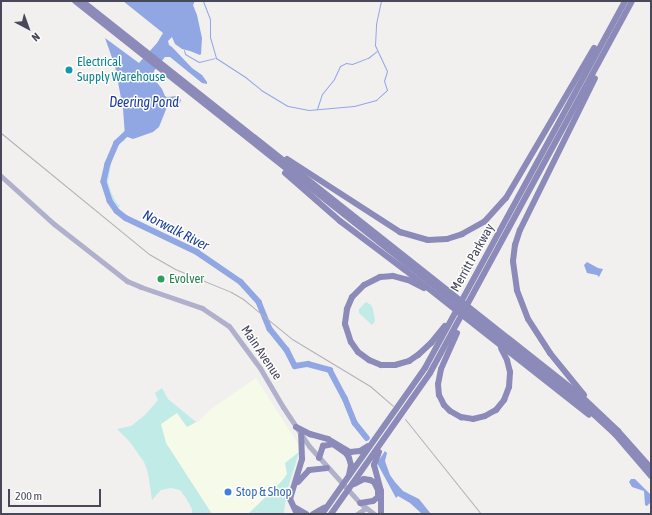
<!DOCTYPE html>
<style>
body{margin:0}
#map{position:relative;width:652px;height:515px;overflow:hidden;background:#f1f0ef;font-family:"Asap Condensed",sans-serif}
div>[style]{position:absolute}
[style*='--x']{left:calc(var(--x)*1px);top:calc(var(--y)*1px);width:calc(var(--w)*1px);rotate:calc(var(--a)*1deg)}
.commercial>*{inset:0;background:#f6fae9}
.green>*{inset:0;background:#c0ebe7}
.water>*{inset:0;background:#91a7e4}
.stream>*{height:1px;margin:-0.5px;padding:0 0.5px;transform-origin:0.5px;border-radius:0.5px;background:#91a7e4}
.river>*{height:5.5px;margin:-2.75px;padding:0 2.75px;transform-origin:2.75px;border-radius:2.75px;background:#91a7e4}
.primary>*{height:5px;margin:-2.5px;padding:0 2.5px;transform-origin:2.5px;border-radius:2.5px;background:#b1b0cb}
.motorway>*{height:6px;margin:-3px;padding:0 3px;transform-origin:3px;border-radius:3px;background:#8c8ab9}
.rail>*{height:1px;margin:-0.5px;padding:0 0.5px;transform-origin:0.5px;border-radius:0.5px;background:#b2b1b8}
.dots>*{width:11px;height:11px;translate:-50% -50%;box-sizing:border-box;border:2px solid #fff;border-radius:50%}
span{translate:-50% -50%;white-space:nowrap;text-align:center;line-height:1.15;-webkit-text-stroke:3px #fff;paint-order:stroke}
.culture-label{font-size:13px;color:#0d838f}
.left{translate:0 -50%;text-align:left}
.street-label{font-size:13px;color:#48485a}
.leisure-label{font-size:13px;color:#27864d}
.shop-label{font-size:13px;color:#366cbe}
.water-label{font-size:14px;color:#183b9d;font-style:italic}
.frame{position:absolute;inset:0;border:2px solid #48485a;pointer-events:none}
.north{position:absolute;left:8px;top:8px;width:40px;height:40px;-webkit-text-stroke:3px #fff;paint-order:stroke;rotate:139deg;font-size:11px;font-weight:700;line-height:16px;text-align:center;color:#48485a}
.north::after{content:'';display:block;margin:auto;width:14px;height:18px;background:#48485a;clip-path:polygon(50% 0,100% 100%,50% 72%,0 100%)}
.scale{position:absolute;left:8px;top:489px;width:93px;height:18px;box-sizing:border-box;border:2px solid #48485a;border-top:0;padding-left:5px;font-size:12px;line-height:14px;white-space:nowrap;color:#48485a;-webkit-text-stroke:3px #fff;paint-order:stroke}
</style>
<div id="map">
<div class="commercial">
<i style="clip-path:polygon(256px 378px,298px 444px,299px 452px,285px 463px,287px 474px,282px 481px,248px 514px,212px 514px,166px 443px,161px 424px,177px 413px,187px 427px,199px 421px,211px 409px)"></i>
</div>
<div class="green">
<i style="clip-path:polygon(119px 139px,124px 139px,125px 141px,120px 142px,110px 157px,111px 164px,108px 182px,111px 192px,116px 202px,120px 206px,118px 208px,113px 204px,108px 193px,105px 182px,108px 161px,107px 157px,112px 147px)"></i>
<i style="clip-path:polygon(366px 302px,371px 305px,373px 309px,375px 321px,372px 325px,359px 313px,359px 309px)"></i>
<i style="clip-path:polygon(162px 388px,168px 399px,196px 422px,187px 427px,177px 413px,161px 424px,166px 443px,212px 514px,192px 514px,192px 509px,186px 498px,180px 490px,171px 488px,161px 490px,152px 500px,148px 473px,144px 462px,130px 442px,117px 429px,131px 426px,145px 415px,158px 400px,155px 393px)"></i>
<i style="clip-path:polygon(299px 452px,287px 491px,284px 512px,283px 514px,248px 514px,282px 481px,287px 474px,285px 463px)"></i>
</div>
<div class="water">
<i style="clip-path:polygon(123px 1px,195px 1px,193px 5px,197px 15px,202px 38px,201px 54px,200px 55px,190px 51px,182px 49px,175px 44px,172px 37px,168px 41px,169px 45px,172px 47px,192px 68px,202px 75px,207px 82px,207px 84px,202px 83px,170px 57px,165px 57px,154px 71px,155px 80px,162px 89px,165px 96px,167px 97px,177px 96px,181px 100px,180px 103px,167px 107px,159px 127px,153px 132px,133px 139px,125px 136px,123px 109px,115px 66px,105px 38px,139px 63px,157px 43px,163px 33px)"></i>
<i style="clip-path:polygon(587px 262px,598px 268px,603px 269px,599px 277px,597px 275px,587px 273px,584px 265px)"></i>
<i style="clip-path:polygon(385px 451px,387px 453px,385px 461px,390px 475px,395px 482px,403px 491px,419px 499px,431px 514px,422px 514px,410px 503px,398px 496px,396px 498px,377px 463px)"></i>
<i style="clip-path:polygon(631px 479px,635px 479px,651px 495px,651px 502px,647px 506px,645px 505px,644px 491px,632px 487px,629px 482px)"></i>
</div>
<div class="stream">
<i style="--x:203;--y:1;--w:19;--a:69"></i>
<i style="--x:210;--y:19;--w:18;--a:90"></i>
<i style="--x:210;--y:37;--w:22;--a:74"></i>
<i style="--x:216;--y:58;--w:33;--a:33"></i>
<i style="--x:244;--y:76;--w:22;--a:39"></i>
<i style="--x:261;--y:90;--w:31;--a:31"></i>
<i style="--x:288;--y:106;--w:21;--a:11"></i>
<i style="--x:309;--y:110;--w:45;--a:-5.1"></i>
<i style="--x:354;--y:106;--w:23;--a:-15"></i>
<i style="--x:376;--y:100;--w:15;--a:-42"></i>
<i style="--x:387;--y:90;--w:9;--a:-108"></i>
<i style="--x:384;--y:81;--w:10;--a:-73"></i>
<i style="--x:387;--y:71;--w:29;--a:-115"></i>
<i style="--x:375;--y:45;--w:21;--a:-87"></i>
<i style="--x:376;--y:24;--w:24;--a:-78"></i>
<i style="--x:184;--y:50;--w:4;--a:76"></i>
<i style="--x:185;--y:54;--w:16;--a:30"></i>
<i style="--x:199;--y:62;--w:16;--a:-14"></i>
<i style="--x:317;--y:109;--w:16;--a:-72"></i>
<i style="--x:322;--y:94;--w:19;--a:-51"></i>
<i style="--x:334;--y:79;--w:14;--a:-65"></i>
<i style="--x:340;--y:66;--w:7;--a:-27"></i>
<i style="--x:346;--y:63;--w:6;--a:9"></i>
<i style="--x:352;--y:64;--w:17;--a:-21"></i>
<i style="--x:368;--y:58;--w:11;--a:-38"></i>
</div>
<div class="river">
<i style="--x:130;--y:131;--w:18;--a:137"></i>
<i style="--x:117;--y:143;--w:23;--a:113"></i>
<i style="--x:108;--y:164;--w:18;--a:103"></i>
<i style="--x:104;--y:182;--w:20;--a:72"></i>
<i style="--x:110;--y:201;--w:12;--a:55"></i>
<i style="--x:117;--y:211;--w:11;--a:38"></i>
<i style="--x:126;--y:218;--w:79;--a:25.6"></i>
<i style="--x:197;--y:252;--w:53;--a:34.3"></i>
<i style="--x:241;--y:282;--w:27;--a:48"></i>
<i style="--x:259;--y:302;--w:29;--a:68"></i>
<i style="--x:270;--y:329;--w:27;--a:51"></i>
<i style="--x:287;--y:350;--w:18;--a:63"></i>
<i style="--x:295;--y:366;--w:13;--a:-9"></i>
<i style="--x:308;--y:364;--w:23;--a:15"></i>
<i style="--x:330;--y:370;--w:32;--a:62"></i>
<i style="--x:345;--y:398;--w:27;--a:68"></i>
<i style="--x:355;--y:423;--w:19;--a:51"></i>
</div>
<div class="primary">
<i style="--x:1;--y:176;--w:72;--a:42.2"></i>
<i style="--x:54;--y:224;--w:93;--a:38"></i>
<i style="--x:127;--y:281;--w:15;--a:23"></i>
<i style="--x:141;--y:287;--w:65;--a:19"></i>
<i style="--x:202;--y:308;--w:32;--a:34"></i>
<i style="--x:229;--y:326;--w:52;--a:53.6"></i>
<i style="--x:260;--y:368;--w:45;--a:59.5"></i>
<i style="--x:283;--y:407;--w:47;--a:56.3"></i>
<i style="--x:309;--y:446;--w:76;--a:48.2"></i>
<i style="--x:360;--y:503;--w:18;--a:38"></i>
<i style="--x:357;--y:514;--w:11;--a:-34"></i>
</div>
<div class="motorway">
<i style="--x:75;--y:1;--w:641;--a:38.41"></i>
<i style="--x:577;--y:399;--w:52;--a:42.6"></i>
<i style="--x:615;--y:434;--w:55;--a:49.4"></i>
<i style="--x:82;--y:1;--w:636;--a:38.36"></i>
<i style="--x:581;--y:396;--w:51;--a:43.4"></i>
<i style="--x:618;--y:431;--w:50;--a:48.3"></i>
<i style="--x:287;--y:159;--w:135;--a:32.9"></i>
<i style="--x:400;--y:232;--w:29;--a:16"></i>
<i style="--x:428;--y:240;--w:19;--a:-3"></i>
<i style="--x:447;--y:239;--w:16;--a:-18"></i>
<i style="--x:462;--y:234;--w:26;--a:-29"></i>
<i style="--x:485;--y:221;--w:31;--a:-48"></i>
<i style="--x:506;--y:198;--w:174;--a:-59.6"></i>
<i style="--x:285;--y:173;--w:73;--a:41.1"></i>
<i style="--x:340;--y:221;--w:81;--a:37"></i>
<i style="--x:405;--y:270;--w:234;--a:38.2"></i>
<i style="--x:424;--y:288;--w:18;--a:-153"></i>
<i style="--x:408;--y:280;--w:16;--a:-165"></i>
<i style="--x:393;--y:276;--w:13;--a:176"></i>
<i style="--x:380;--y:277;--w:18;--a:153"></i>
<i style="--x:364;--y:285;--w:17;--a:135"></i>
<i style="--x:352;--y:297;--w:13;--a:113"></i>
<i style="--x:347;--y:309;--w:15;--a:98"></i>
<i style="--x:345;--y:324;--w:19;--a:72"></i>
<i style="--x:351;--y:342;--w:12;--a:55"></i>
<i style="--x:358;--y:352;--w:14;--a:36"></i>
<i style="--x:369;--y:360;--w:13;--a:23"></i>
<i style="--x:381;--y:365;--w:14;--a:0"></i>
<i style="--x:395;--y:365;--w:15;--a:-16"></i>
<i style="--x:409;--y:361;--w:11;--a:-34"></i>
<i style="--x:418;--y:355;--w:18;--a:-43"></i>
<i style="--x:431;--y:343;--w:22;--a:-51"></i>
<i style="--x:457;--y:333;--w:39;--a:114"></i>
<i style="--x:441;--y:369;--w:15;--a:101"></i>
<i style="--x:438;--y:384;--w:11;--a:85"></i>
<i style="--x:439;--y:395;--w:11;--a:63"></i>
<i style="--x:444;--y:405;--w:8;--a:45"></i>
<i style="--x:450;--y:411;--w:13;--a:29"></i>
<i style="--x:461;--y:417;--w:12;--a:9"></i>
<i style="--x:473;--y:419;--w:12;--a:-14"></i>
<i style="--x:485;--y:416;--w:13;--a:-29"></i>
<i style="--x:496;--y:410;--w:13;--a:-51"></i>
<i style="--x:504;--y:400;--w:14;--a:-69"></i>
<i style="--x:509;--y:387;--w:15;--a:-86"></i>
<i style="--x:510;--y:372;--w:12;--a:-104"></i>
<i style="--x:507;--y:360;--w:13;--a:-117"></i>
<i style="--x:584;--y:395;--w:54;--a:-129"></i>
<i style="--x:550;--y:353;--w:40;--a:-122.9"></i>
<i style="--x:528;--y:319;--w:31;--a:-111"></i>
<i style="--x:517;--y:290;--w:29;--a:-98"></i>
<i style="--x:513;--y:261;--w:16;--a:-83"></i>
<i style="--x:515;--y:245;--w:16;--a:-72"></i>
<i style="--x:520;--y:230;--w:169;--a:-63.7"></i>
<i style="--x:296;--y:427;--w:16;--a:27"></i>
<i style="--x:310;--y:434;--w:19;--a:16"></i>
<i style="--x:328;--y:439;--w:26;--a:31"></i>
<i style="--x:350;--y:452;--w:10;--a:-6"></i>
<i style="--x:360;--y:451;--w:9;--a:-32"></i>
<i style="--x:379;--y:452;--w:14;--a:111"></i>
<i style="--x:374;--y:465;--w:27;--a:75"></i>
<i style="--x:381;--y:491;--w:23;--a:90"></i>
<i style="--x:319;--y:458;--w:13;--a:-72"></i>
<i style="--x:323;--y:446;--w:10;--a:-11"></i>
<i style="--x:333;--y:444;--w:16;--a:35"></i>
<i style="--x:346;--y:453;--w:6;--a:59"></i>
<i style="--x:349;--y:458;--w:7;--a:74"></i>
<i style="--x:351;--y:465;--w:10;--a:101"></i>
<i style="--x:298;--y:482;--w:16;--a:-47"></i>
<i style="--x:309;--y:470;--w:18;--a:-6"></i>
<i style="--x:354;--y:484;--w:11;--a:-27"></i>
<i style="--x:364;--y:479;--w:6;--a:9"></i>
<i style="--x:370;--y:480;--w:4;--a:27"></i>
<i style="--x:374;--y:482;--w:9;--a:63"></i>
<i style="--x:378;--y:490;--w:7;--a:90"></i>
<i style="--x:378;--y:497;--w:6;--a:141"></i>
<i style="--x:373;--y:501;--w:13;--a:171"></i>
<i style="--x:296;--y:508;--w:12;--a:31"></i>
<i style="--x:297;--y:514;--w:17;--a:-115"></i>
<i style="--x:290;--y:499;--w:42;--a:-73.3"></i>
<i style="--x:302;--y:459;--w:24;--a:-92"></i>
<i style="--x:313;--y:514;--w:13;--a:-29"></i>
<i style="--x:322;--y:514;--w:179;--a:-54.8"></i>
<i style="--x:425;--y:368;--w:418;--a:-61.4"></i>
<i style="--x:331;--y:514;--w:172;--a:-54.9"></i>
<i style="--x:430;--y:373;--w:423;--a:-61.5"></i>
</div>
<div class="rail">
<i style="--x:1;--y:133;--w:191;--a:39.3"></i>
<i style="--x:149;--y:254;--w:30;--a:30"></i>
<i style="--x:175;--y:269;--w:61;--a:22.3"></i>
<i style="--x:231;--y:292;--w:14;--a:30"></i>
<i style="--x:243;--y:299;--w:63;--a:39.2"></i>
<i style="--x:292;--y:339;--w:91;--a:31.1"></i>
<i style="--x:370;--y:386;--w:30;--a:41"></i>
<i style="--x:405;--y:419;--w:122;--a:51.3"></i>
</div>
<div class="dots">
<i style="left:69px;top:70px;background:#0f9aa8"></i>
<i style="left:161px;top:279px;background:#2e9e5b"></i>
<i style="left:228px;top:492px;background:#3f7fe0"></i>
</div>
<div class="culture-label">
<span class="left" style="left:77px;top:70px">Electrical<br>Supply Warehouse</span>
</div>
<div class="street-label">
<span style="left:473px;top:258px;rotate:-61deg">Merritt Parkway</span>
<span style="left:261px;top:353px;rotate:56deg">Main Avenue</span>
</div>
<div class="leisure-label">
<span class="left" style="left:169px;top:279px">Evolver</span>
</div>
<div class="shop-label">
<span class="left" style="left:236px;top:492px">Stop &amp; Shop</span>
</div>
<div class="water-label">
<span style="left:144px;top:102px">Deering Pond</span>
<span style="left:176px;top:230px;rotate:27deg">Norwalk River</span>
</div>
<div class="frame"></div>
<div class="north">N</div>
<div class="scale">200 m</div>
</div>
